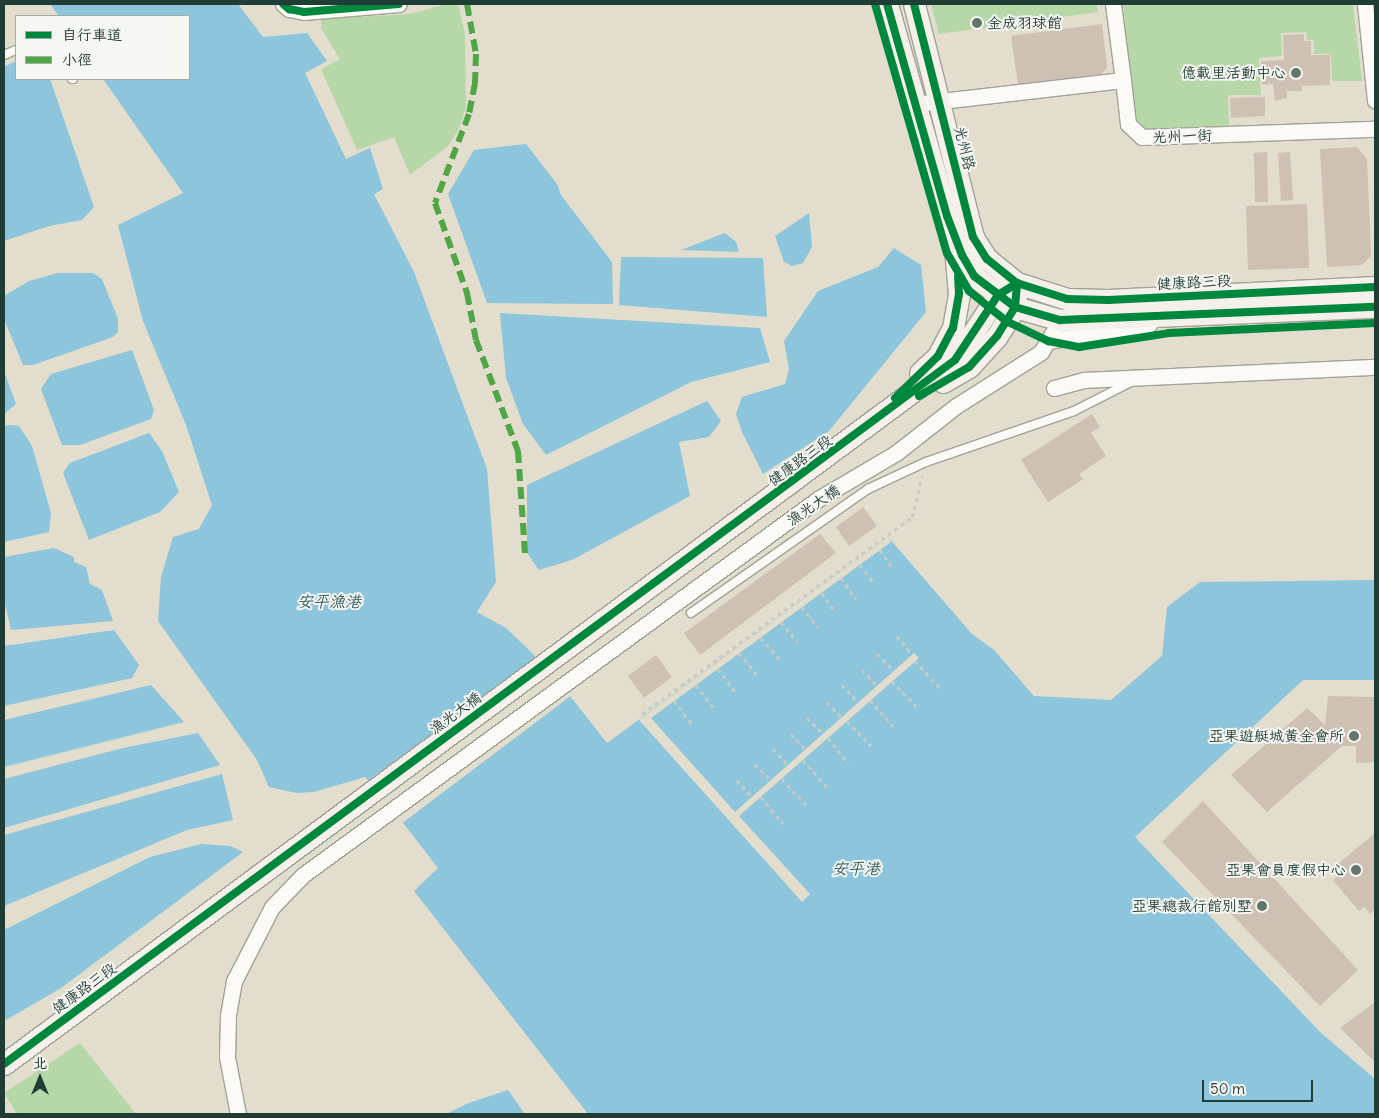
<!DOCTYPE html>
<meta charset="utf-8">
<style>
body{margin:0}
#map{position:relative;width:1379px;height:1118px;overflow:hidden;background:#e2ddcc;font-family:Delius,"LXGW WenKai TC",sans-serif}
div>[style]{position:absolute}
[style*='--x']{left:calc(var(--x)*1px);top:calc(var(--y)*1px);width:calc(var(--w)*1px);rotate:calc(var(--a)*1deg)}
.green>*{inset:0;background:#b6d8a8}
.water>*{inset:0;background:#8cc5dc}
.pier>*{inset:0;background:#e2ddcc}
.building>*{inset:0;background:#cfc0b4}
.path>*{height:2.5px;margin-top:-1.25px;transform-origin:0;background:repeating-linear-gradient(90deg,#c8cac5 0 4px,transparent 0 8px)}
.roads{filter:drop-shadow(1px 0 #a1a297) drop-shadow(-1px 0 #a1a297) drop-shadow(0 1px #a1a297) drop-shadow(0 -1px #a1a297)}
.lane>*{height:8px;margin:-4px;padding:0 4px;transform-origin:4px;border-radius:4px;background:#fbfaf7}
.street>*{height:15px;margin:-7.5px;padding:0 7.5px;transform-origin:7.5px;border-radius:7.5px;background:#fbfaf7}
.secondary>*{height:21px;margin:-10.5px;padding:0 10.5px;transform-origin:10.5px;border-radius:10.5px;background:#f5f1ea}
.quiet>*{height:6px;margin-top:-3px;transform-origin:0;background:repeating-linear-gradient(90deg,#4fa644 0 12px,transparent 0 18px)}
.cycleway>*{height:8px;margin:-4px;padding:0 4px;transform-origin:4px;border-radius:4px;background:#00873e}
.dots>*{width:14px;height:14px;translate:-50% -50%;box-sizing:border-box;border:2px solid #f6f6f2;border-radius:50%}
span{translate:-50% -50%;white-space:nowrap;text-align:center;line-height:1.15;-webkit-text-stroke:4px #f6f6f2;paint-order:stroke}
.poi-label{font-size:15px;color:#1f3d34}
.left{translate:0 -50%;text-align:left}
.right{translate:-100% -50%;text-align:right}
.street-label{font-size:15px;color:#1f3d34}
.water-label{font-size:16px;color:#315c60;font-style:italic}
.frame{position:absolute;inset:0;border:5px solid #1f3d34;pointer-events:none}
.legend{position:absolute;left:15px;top:15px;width:175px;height:65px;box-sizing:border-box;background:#f6f6f2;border:1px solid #a0aca6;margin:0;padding:6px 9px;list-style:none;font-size:15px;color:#1f3d34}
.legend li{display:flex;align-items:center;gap:10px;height:25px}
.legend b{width:25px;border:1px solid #a0aca6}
.north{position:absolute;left:15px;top:1053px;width:50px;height:50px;-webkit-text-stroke:4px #f6f6f2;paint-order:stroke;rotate:0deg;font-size:14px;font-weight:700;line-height:20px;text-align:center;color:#1f3d34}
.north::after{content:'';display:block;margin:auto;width:18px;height:22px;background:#1f3d34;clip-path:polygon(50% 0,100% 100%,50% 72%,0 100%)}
.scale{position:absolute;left:1202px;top:1080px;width:111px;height:22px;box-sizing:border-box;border:2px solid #1f3d34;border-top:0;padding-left:6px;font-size:15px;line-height:18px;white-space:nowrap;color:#1f3d34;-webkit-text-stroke:4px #f6f6f2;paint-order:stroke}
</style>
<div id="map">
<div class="green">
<i style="clip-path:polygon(447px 4px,458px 4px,465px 34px,466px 107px,459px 129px,448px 146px,410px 175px,394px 137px,357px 150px,321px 69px,340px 59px,321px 28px,321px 19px,410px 14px)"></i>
<i style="clip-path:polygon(931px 4px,1097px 4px,1098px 12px,939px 34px)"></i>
<i style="clip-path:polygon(1123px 4px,1353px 4px,1362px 81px,1332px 81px,1331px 54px,1314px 54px,1314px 40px,1307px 40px,1306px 32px,1281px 33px,1282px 56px,1259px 58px,1261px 95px,1228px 95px,1229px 127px,1144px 130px,1135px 122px)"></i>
<i style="clip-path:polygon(80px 1043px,136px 1114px,17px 1114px,4px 1093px)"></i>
</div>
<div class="water">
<i style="clip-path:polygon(50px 4px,238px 4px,263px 37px,307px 33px,327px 61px,305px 73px,346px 159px,370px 148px,383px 189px,374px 194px,414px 272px,487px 469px,496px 582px,477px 612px,506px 628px,529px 650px,556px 678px,607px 743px,888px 537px,972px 634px,994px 650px,1034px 696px,1111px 700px,1162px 656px,1167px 607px,1200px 582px,1375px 580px,1375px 680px,1303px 680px,1135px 837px,1320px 1032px,1375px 1079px,1375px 1114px,588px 1114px,414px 891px,438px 868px,387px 802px,365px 777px,314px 792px,296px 793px,269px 787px,257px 760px,158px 621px,161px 577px,173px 537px,199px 529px,212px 505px,186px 425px,143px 321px,118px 225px,183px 193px,103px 79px,189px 79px,189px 16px,59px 16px)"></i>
<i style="clip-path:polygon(16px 61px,16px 79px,50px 79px,94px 207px,82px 220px,49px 226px,4px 241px,4px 67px)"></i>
<i style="clip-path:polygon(526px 144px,557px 184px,561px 195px,612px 262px,613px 304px,487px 303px,448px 194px,474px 150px)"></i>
<i style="clip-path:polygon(809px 213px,812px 247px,803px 263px,792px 266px,784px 262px,775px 236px)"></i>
<i style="clip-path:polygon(725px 233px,736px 242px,739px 252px,681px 250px)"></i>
<i style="clip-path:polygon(894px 248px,921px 265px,926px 312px,829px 431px,763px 474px,742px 432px,736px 414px,742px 397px,785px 384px,789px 369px,784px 341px,818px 291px,878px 267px)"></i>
<i style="clip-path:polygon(621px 257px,763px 258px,767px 317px,619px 305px)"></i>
<i style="clip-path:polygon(58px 273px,93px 273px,102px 279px,118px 319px,118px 332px,113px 337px,33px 365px,23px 365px,4px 319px,4px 296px,29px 281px)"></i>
<i style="clip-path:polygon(500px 313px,760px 328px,770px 362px,691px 382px,546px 455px,523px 424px,506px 378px)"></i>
<i style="clip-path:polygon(132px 350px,154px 410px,151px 419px,80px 445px,62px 445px,41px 389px,51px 374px)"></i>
<i style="clip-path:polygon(4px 371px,16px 404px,4px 414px)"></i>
<i style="clip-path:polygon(707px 401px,721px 421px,709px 437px,679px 442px,690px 496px,572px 560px,539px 570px,527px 553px,527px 485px)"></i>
<i style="clip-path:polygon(9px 425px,19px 426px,32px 446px,51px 513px,49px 532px,4px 542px,4px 427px)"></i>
<i style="clip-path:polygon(149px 433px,162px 451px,179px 492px,160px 512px,89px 540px,63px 473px,70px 463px)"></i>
<i style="clip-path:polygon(54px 548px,74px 557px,74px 562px,86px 567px,90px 584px,102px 590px,113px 621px,11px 630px,4px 599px,4px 557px)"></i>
<i style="clip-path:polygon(114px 630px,139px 665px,132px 678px,4px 706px,4px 646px)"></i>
<i style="clip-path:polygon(151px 685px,184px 722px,4px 767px,4px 720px)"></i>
<i style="clip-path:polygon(198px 733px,220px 765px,4px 828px,4px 779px,123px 748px)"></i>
<i style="clip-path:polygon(222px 774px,233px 820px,187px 830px,4px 906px,4px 835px)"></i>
<i style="clip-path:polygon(201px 844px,230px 846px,243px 852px,61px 988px,6px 1020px,4px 1018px,4px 930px,150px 857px)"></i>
<i style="clip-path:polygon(508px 1090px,525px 1114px,446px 1114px,469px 1103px)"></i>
</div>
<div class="pier">
<i style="clip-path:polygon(888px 537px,891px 542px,651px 718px,735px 812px,914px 653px,919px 658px,739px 816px,810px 894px,802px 902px,639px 720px)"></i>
<i style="clip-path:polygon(538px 656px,572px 695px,401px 824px,366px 782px)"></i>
</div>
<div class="building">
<i style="clip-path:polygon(1102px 24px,1107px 67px,1101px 75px,1018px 85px,1011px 36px)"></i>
<i style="clip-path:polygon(1304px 34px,1304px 41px,1311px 41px,1311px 55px,1330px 55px,1330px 85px,1302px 86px,1302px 91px,1287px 91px,1286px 86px,1287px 98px,1275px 101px,1273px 84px,1262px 85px,1261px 61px,1284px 60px,1283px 35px)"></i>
<i style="clip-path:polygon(1265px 97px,1265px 116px,1231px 118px,1230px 98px)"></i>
<i style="clip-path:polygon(1357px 147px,1367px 159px,1371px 256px,1362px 265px,1327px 267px,1320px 149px)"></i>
<i style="clip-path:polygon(1267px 152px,1268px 202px,1255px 202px,1254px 153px)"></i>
<i style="clip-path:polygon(1290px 152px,1293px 200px,1281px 201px,1278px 153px)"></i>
<i style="clip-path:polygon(1307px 204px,1309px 268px,1248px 270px,1246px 206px)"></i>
<i style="clip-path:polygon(1092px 414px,1100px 427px,1091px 433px,1106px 456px,1079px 474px,1083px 479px,1048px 502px,1021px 460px)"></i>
<i style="clip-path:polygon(863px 507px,877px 526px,849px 546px,836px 527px)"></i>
<i style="clip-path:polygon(820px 534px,836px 553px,700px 655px,684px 633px)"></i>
<i style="clip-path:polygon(656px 655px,672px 677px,644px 698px,628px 676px)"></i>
<i style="clip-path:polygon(1328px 696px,1375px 697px,1375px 762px,1356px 763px,1356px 746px,1342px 746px,1267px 812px,1231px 775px,1307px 708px,1325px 725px)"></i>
<i style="clip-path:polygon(1203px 801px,1358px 970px,1320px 1006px,1162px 842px)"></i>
<i style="clip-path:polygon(1375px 833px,1375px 909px,1370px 914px,1364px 907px,1359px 911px,1333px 880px,1341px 874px,1334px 867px)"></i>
<i style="clip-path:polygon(1375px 1002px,1375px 1062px,1340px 1028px)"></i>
</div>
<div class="path">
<i style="--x:880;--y:550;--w:24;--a:55"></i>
<i style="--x:860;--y:565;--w:24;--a:52"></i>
<i style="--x:841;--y:578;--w:26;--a:54"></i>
<i style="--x:822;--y:593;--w:24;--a:55"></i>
<i style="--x:802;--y:607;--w:26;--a:51"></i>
<i style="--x:781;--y:622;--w:26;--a:50"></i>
<i style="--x:897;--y:636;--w:23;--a:50"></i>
<i style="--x:761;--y:638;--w:28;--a:49"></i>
<i style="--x:739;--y:653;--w:30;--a:50"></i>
<i style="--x:877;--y:654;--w:24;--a:45"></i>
<i style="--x:915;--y:661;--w:40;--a:47"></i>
<i style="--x:718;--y:669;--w:31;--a:52"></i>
<i style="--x:862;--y:670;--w:21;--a:45"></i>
<i style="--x:892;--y:681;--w:35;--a:46"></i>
<i style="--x:696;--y:685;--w:29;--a:52"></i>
<i style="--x:842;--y:685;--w:23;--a:47"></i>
<i style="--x:870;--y:700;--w:35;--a:49"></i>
<i style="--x:674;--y:701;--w:31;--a:52"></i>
<i style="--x:827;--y:702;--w:21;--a:47"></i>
<i style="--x:642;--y:714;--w:334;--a:-36.1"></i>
<i style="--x:912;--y:517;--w:42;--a:-76.3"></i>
<i style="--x:807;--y:718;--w:22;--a:43"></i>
<i style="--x:847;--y:721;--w:35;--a:46"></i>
<i style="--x:791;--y:734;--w:21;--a:47"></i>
<i style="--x:828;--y:738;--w:33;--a:51"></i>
<i style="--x:773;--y:749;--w:22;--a:47"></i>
<i style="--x:803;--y:760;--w:36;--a:48"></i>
<i style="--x:755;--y:764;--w:23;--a:45"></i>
<i style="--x:782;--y:779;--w:35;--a:47"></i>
<i style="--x:737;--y:780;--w:23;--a:49"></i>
<i style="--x:761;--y:797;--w:35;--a:50"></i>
</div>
<div class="roads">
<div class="lane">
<i style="--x:4;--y:55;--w:13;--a:-23"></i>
<i style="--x:72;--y:79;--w:1;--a:0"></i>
<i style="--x:691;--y:613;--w:216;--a:-35"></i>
<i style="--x:868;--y:489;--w:64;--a:-25"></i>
<i style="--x:926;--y:462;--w:157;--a:-19"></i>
<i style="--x:1074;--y:411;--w:64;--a:-27"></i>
</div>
<div class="street">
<i style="--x:283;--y:4;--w:8;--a:40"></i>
<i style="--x:289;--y:9;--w:15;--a:11"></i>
<i style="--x:304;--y:12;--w:95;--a:-4.8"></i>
<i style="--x:1113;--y:4;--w:77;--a:82.5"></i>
<i style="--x:1365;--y:4;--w:97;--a:84.1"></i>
<i style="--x:915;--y:104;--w:209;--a:-6.6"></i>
<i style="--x:1123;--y:80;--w:44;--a:83.5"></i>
<i style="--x:1128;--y:124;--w:19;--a:43"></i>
<i style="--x:1142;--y:137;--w:233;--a:-2"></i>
<i style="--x:1048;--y:341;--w:103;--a:-9.5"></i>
<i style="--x:1054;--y:388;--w:31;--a:-15"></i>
<i style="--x:1084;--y:380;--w:291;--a:-2.6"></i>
<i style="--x:238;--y:1114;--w:58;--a:-100.9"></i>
<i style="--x:227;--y:1057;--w:42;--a:-88.6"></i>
<i style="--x:228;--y:1015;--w:35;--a:-80"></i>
<i style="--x:234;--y:981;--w:83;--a:-62.8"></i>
<i style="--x:272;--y:907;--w:45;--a:-45.9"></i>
<i style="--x:303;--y:875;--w:638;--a:-36.13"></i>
<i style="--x:818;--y:499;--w:91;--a:-30.5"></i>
<i style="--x:896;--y:453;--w:76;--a:-38.1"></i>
<i style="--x:956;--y:406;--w:101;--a:-32.4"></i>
<i style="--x:1041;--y:352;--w:37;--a:-59"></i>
</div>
<div class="secondary">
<i style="--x:887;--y:4;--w:220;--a:74.2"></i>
<i style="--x:947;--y:216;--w:42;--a:69"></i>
<i style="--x:962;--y:255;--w:24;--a:60"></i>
<i style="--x:974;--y:276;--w:51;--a:37.1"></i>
<i style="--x:1015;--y:307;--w:47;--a:16.1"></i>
<i style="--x:1060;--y:320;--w:315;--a:-2.4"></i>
<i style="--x:914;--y:4;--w:240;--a:75.8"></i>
<i style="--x:973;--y:237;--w:26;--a:58"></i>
<i style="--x:987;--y:259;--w:38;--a:39"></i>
<i style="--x:1017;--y:283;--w:52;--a:17.7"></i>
<i style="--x:1067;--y:299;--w:41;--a:1.4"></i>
<i style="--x:1108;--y:300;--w:267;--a:-2.8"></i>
<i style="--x:920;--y:373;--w:25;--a:-43"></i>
<i style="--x:938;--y:356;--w:32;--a:-62"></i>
<i style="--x:953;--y:328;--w:35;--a:-80"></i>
<i style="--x:959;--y:294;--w:45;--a:-95.1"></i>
<i style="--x:943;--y:382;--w:30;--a:-30"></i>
<i style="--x:969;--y:367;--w:42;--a:-47.9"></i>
<i style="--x:997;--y:336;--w:34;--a:-58"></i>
<i style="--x:1015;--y:307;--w:13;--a:-86"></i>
<i style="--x:4;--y:1064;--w:1183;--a:-36.51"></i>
<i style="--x:955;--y:360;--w:78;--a:-56.5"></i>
<i style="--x:998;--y:295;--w:22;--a:-32"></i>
</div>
</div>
<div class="quiet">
<i style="--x:467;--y:4;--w:51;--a:79.8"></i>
<i style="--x:476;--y:54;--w:29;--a:92"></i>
<i style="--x:475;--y:83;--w:32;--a:101"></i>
<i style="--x:469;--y:114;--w:95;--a:110.9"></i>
<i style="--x:435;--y:203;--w:96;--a:70.4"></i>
<i style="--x:467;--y:293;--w:48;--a:79.2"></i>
<i style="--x:476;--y:340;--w:119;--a:69.3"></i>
<i style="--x:518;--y:451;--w:103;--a:86.1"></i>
</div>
<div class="cycleway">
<i style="--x:283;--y:4;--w:8;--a:40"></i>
<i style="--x:289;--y:9;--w:15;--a:11"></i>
<i style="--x:304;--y:12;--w:95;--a:-4.8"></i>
<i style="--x:875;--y:4;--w:259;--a:73.9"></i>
<i style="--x:947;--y:253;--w:44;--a:59.9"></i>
<i style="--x:969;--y:291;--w:48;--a:39"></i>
<i style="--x:1006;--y:321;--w:47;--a:25.5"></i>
<i style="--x:1048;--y:341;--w:32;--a:11"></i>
<i style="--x:1079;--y:347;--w:91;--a:-8.8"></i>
<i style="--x:1169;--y:333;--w:206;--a:-2.8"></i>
<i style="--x:887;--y:4;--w:220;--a:74.2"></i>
<i style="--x:947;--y:216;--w:42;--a:69"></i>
<i style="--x:962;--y:255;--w:24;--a:60"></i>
<i style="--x:974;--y:276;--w:51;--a:37.1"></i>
<i style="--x:1015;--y:307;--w:47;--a:16.1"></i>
<i style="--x:1060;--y:320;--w:315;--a:-2.4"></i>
<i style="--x:914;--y:4;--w:240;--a:75.8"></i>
<i style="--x:973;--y:237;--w:26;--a:58"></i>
<i style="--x:987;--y:259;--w:38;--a:39"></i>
<i style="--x:1017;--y:283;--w:52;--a:17.7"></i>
<i style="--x:1067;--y:299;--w:41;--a:1.4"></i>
<i style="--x:1108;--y:300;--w:267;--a:-2.8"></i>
<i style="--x:919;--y:396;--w:58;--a:-30.1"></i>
<i style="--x:969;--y:367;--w:42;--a:-47.9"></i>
<i style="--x:997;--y:336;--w:34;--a:-58"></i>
<i style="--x:1015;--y:307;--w:24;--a:-85"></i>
<i style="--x:895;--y:398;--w:60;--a:-44.3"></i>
<i style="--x:938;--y:356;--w:32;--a:-62"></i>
<i style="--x:953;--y:328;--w:35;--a:-80"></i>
<i style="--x:959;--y:294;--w:18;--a:-93"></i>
<i style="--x:4;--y:1064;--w:1183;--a:-36.51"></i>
<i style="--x:955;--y:360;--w:78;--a:-56.5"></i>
<i style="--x:998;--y:295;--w:22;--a:-32"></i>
</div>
<div class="dots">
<i style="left:977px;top:23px;background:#637569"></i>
<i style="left:1296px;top:73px;background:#637569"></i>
<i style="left:1354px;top:736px;background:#637569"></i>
<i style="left:1356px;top:870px;background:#637569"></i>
<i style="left:1262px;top:906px;background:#637569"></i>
</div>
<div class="poi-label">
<span class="left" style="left:987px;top:23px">金成羽球館</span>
<span class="right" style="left:1286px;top:73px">億載里活動中心</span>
<span class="right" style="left:1344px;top:736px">亞果遊艇城黃金會所</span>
<span class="right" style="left:1346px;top:870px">亞果會員度假中心</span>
<span class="right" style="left:1252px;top:906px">亞果總裁行館別墅</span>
</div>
<div class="street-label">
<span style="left:1182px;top:136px;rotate:-2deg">光州一街</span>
<span style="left:965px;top:148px;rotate:76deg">光州路</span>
<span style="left:1194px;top:282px;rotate:-3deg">健康路三段</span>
<span style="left:800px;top:460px;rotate:-36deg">健康路三段</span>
<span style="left:813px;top:505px;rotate:-34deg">漁光大橋</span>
<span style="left:455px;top:713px;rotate:-36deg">漁光大橋</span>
<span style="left:84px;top:988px;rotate:-36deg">健康路三段</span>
</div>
<div class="water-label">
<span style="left:329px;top:601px">安平漁港</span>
<span style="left:856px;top:868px">安平港</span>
</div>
<div class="frame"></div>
<ul class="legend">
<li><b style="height:6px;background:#00873e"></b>自行車道</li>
<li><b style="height:6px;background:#4fa644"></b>小徑</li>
</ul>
<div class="north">北</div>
<div class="scale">50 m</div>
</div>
